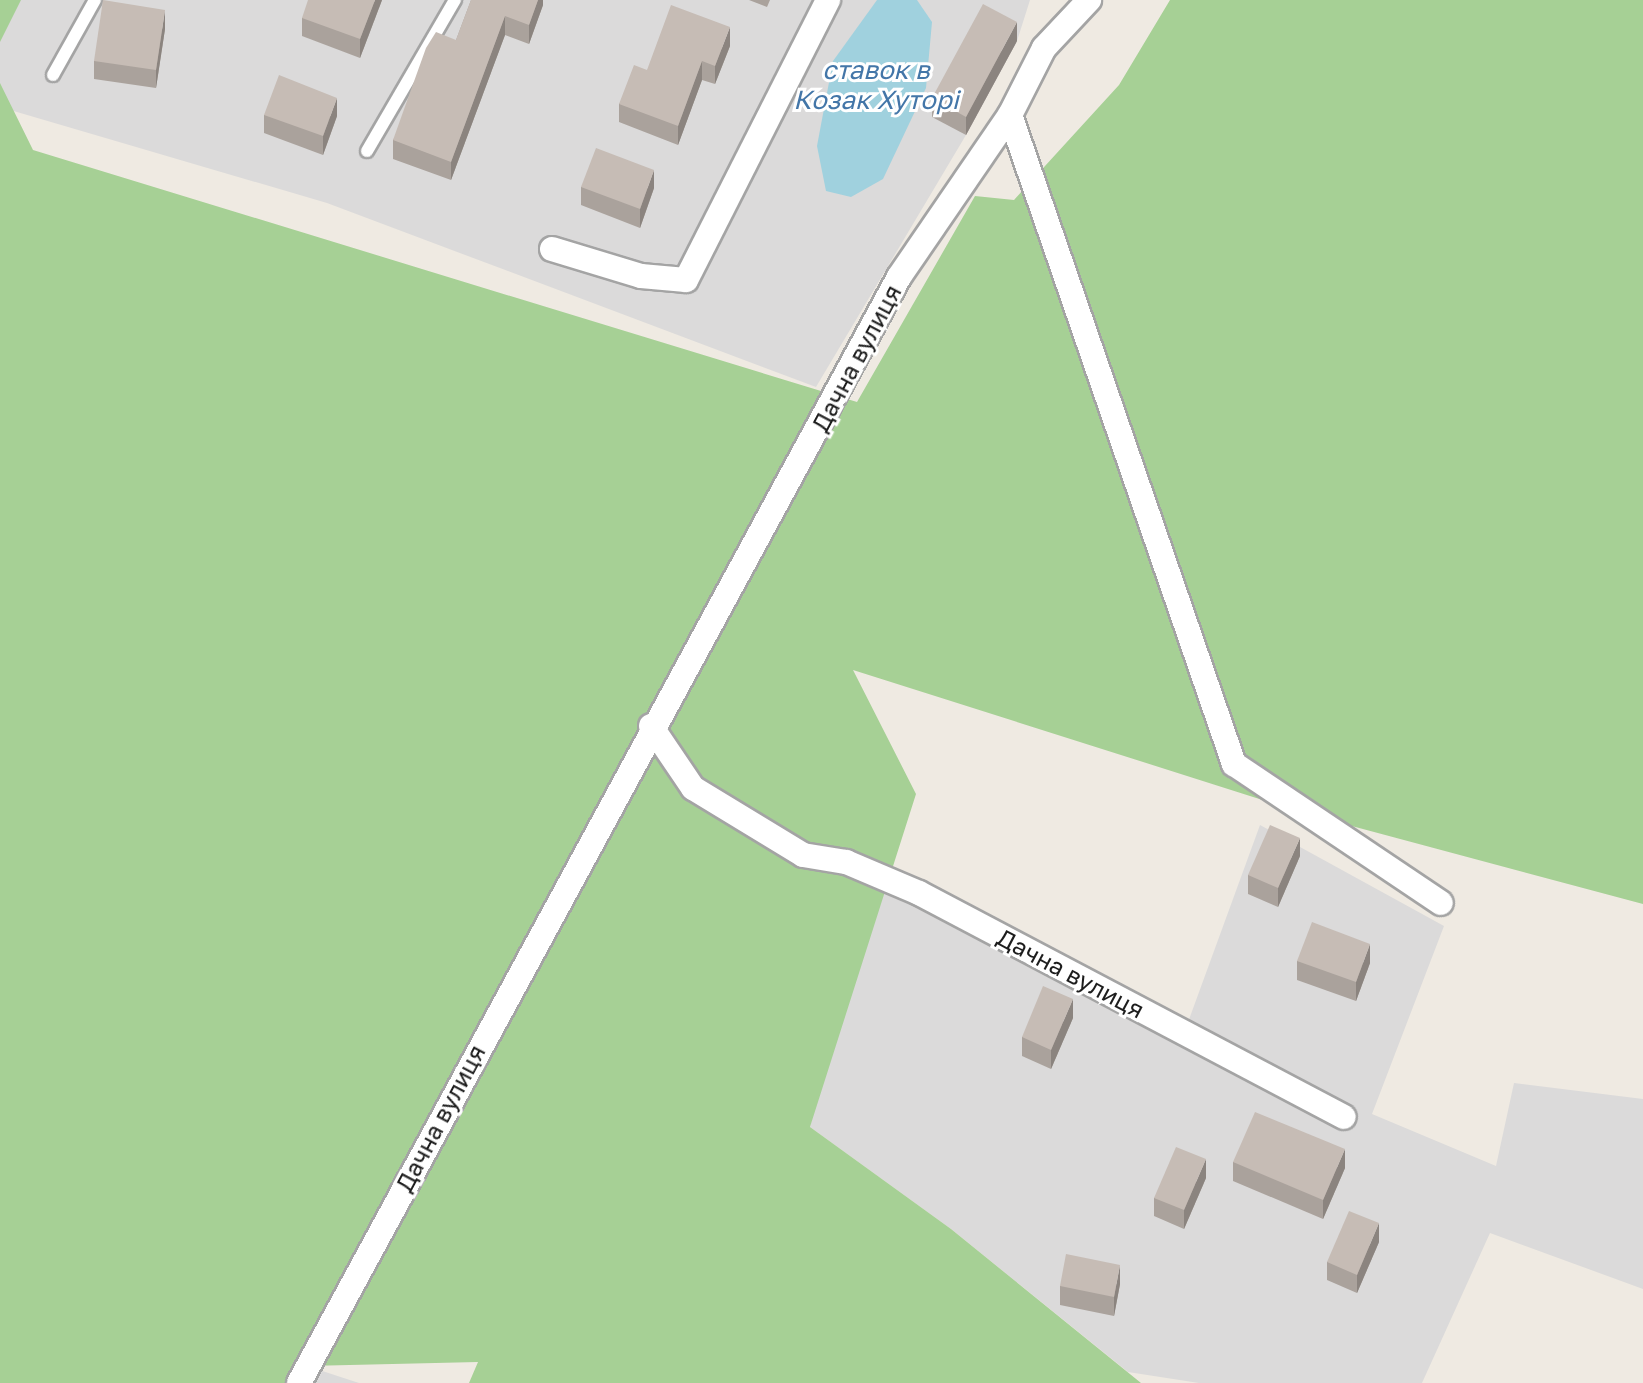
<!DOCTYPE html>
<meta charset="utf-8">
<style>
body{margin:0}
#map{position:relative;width:1643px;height:1383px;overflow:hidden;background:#efeae2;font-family:"Golos Text",sans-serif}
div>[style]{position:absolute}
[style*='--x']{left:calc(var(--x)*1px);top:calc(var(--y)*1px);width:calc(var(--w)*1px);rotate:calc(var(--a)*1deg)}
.residential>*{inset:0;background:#dbdada}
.forest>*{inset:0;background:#a6d095}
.water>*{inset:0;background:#a0d1de}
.roads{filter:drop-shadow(2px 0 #a4a4a4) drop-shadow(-2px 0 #a4a4a4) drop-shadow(0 2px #a4a4a4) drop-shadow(0 -2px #a4a4a4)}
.service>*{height:12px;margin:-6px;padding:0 6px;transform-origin:6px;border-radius:6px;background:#fff}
.minor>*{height:24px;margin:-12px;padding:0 12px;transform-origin:12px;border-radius:12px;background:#fff}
.wall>*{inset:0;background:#aaa29c}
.shaded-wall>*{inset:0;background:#8b847f}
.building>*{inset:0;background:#c6bcb5}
span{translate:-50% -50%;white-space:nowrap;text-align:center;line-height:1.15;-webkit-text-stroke:6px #fff;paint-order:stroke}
.street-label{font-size:24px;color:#1d1d1d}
.water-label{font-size:26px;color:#4376a8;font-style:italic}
</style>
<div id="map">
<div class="residential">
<i style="clip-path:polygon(0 0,1030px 0,1017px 41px,966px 135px,816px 387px,327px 203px,0 107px)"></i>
<i style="clip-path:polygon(1260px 825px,1444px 926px,1372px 1114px,1496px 1166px,1514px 1083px,1643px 1099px,1643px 1289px,1490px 1233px,1422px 1383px,1199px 1383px,1128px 1372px,951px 1229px,810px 1127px,878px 861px,1187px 1025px)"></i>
<i style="clip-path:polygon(307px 1366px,359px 1383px,299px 1383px)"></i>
</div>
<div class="forest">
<i style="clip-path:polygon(0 0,21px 0,0 42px)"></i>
<i style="clip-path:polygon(1170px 0,1643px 0,1643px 904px,1307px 814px,853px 670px,916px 794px,810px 1127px,951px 1229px,1141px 1383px,469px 1383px,478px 1362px,307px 1366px,296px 1383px,0 1383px,0 83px,33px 150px,857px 402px,975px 196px,1014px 200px,1119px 85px)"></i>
</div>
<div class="water">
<i style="clip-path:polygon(877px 0,917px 0,932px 22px,926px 88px,883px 179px,851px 197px,826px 191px,817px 146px,833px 61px)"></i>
</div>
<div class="roads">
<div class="service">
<i style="--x:53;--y:75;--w:86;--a:-60.8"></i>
<i style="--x:367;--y:151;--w:175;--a:-59.8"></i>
</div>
<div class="minor">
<i style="--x:1010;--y:115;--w:687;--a:70.96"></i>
<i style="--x:1234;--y:764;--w:249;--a:33.9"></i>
<i style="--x:552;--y:249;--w:93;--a:16.9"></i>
<i style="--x:641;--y:276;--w:45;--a:5.1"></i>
<i style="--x:686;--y:280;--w:314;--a:-63.1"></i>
<i style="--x:651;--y:726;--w:75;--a:55.9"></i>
<i style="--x:693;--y:788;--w:129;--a:31.3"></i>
<i style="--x:803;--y:855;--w:44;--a:9.2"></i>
<i style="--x:846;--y:862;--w:79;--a:23"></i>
<i style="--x:919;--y:893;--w:480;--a:27.8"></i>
<i style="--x:299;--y:1383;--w:1258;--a:-61.52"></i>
<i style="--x:899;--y:277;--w:196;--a:-55.6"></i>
<i style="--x:1010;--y:115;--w:75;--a:-63.1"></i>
<i style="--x:1044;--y:48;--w:66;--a:-46.8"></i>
</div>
</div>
<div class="wall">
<i style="clip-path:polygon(382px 0,360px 58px,302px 36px,302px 18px)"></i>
<i style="clip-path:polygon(471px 0,543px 0,543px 5px,529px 44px,505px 35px,451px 180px,393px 159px,393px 140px,456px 40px)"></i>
<i style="clip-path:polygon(749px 0,770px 0,767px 7px)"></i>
<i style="clip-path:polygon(165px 29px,156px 88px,94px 79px,94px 61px)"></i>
<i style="clip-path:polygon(1017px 41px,966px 135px,932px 117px,932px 98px)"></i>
<i style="clip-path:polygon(730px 46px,715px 84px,702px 80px,678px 145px,619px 122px,619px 104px,647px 70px)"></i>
<i style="clip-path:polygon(264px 115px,337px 116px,323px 155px,264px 133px)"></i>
<i style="clip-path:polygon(581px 187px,654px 188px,640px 228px,581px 205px)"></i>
<i style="clip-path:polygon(1300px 856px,1278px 907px,1248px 894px,1248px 875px)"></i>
<i style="clip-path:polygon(1297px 961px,1370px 963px,1356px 1001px,1297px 980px)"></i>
<i style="clip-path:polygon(1073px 1018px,1051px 1069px,1022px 1056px,1022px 1037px)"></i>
<i style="clip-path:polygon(1233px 1162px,1345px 1168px,1323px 1219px,1233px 1181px)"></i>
<i style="clip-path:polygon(1206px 1178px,1184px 1229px,1154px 1216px,1154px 1198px)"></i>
<i style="clip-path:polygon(1379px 1242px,1357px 1293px,1327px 1280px,1327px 1262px)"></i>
<i style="clip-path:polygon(1120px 1284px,1114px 1316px,1060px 1305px,1060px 1286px)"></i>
</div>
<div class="shaded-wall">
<i style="clip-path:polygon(375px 0,382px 0,360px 58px,360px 39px)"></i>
<i style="clip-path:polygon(538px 0,543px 0,543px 5px,529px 44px,529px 25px)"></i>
<i style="clip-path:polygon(165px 10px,165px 29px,156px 88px,156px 70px)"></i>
<i style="clip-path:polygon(505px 16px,505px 35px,451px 180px,451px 162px)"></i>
<i style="clip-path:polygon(1017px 22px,1017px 41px,966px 135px,966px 117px)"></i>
<i style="clip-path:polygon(730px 27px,730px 46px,715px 84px,715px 66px)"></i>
<i style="clip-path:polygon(702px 61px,702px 80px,678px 145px,678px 126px)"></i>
<i style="clip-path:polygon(337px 98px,337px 116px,323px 155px,323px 136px)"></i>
<i style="clip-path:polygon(654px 170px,654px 188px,640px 228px,640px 209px)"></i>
<i style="clip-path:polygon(1300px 838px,1300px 856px,1278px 907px,1278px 888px)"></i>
<i style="clip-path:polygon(1370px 944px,1370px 963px,1356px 1001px,1356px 982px)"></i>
<i style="clip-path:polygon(1073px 999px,1073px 1018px,1051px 1069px,1051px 1050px)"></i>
<i style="clip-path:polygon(1345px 1149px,1345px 1168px,1323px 1219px,1323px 1200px)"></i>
<i style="clip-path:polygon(1206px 1159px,1206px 1178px,1184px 1229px,1184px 1210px)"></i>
<i style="clip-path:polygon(1379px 1223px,1379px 1242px,1357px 1293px,1357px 1275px)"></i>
<i style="clip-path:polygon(1120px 1265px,1120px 1284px,1114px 1316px,1114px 1297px)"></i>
</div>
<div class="building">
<i style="clip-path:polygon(103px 0,165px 10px,156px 70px,94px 61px)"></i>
<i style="clip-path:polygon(308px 0,375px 0,360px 39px,302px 18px)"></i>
<i style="clip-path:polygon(471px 0,538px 0,529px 25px,505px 16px,451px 162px,393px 140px,426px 48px,436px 32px,456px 40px)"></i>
<i style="clip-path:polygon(983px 4px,1017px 22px,966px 117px,932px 98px)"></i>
<i style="clip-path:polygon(671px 5px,730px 27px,715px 66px,702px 61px,678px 126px,619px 104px,634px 65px,647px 70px)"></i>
<i style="clip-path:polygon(279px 75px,337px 98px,323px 136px,264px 115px)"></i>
<i style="clip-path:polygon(596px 148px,654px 170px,640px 209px,581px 187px)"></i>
<i style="clip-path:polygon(1270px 825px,1300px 838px,1278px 888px,1248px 875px)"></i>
<i style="clip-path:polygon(1312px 922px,1370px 944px,1356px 982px,1297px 961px)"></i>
<i style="clip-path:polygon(1043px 986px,1073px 999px,1051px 1050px,1022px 1037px)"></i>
<i style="clip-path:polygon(1255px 1112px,1345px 1149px,1323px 1200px,1233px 1162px)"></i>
<i style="clip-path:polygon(1176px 1147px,1206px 1159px,1184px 1210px,1154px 1198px)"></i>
<i style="clip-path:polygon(1349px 1211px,1379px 1223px,1357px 1275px,1327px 1262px)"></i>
<i style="clip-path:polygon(1066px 1254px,1120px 1265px,1114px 1297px,1060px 1286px)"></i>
</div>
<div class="street-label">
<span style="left:856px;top:358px;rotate:-62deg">Дачна вулиця</span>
<span style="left:1071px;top:973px;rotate:28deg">Дачна вулиця</span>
<span style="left:440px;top:1118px;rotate:-62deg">Дачна вулиця</span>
</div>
<div class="water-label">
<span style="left:876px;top:85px">ставок в<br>Козак Хуторі</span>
</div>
</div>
